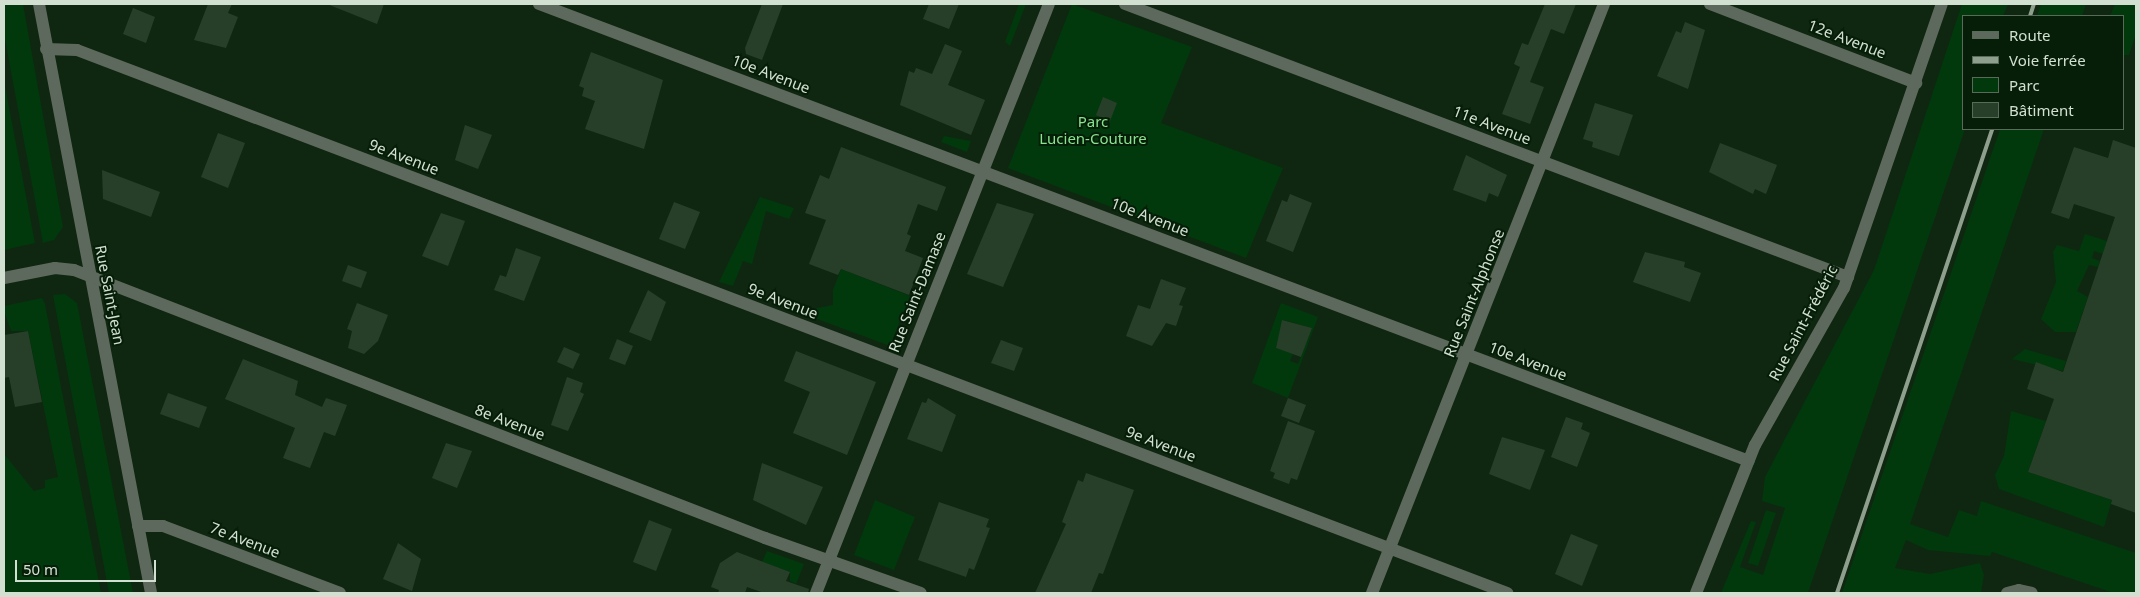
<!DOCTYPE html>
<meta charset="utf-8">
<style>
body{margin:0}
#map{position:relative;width:2140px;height:597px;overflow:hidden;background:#0f2711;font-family:"Noto Sans",sans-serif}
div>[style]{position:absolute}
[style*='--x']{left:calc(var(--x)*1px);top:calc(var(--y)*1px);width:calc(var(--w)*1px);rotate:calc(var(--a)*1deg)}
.green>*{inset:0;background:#01390c}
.building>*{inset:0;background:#273f28}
.minor>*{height:12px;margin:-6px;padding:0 6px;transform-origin:6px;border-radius:6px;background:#5e695e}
.rail>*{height:4px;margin:-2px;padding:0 2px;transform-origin:2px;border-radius:2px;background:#8e9f8e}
span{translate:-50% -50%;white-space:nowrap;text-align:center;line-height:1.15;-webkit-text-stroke:4px #061d08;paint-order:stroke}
.street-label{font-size:15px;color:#d2e0d2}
.park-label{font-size:15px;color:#88e48e}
.frame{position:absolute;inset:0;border:5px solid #d2e0d2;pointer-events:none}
.legend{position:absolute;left:1962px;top:15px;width:162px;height:115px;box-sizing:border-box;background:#061d08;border:1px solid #586b59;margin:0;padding:6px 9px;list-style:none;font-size:15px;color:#d2e0d2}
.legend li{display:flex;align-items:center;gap:10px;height:25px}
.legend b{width:25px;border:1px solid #586b59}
.scale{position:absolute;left:15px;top:560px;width:141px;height:22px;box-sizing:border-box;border:2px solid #d2e0d2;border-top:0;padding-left:6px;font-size:15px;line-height:18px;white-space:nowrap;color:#d2e0d2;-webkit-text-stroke:4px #061d08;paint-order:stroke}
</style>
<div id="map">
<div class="green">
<i style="clip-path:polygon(4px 4px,23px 4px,63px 227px,54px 240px,43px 243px,4px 34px)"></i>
<i style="clip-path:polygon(1019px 4px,1026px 4px,1010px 46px,1005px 42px)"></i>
<i style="clip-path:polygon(1072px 4px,1192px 47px,1161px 123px,1283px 168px,1246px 258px,1008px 168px)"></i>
<i style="clip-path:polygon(1962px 4px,2008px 4px,2003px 16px,1964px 16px,1965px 129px,1808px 593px,1721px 593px,1751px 521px,1756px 522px,1740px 567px,1763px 575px,1785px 508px,1762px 501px,1765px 477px,1874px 270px)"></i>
<i style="clip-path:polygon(2041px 4px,2086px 4px,2082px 16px,2037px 16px)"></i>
<i style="clip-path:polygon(2115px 4px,2136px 4px,2136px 34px,2129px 55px,2124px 55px,2124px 16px,2110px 16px)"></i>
<i style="clip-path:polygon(4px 81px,35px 243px,4px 250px)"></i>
<i style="clip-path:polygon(2000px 129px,2044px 129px,1910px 524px,1948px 537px,1959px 510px,1977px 516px,1981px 501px,2136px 553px,2136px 593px,2114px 593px,1992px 552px,1990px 556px,1928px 550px,1906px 540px,1895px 568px,1930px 574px,1980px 563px,1984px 575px,1981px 593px,1842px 593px)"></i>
<i style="clip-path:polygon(944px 136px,971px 141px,967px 152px,941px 142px)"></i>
<i style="clip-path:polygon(760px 197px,794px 208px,789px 219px,766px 211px,752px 264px,743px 261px,733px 286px,719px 282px)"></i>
<i style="clip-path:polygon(2085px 234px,2107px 241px,2103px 254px,2094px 251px,2092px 258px,2100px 261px,2098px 267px,2089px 265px,2077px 291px,2088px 297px,2076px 332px,2055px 332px,2041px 319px,2056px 282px,2053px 252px,2057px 245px,2079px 251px)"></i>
<i style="clip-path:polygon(841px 269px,910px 296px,890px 346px,809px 316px,812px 309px,833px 305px,833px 290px)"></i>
<i style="clip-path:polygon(65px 294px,77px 303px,133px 593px,109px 593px,53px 295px)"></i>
<i style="clip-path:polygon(42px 298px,45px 304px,101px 593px,4px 593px,4px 454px,34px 491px,45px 488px,45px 480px,58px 477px,28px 331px,11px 331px,4px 311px,4px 306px)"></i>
<i style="clip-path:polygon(evenodd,1281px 303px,1318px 317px,1288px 398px,1252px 383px,1281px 303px,1283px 320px,1312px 328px,1298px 364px,1290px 361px,1293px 354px,1276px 348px,1283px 320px)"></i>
<i style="clip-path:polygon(2025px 349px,2066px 361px,2063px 371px,2012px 359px)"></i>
<i style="clip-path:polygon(2011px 411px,2046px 421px,2028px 472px,2112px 500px,2104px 527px,1999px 489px,1995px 475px,2004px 456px)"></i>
<i style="clip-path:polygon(875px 500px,915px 517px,894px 570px,854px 555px)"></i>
<i style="clip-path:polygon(1766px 510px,1776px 513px,1758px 566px,1748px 563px)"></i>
<i style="clip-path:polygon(767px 551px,804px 564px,796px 584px,790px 581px,790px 572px,762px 562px)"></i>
</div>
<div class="building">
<i style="clip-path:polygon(208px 4px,232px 4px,228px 13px,238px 17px,226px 48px,194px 40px)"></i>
<i style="clip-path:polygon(327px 4px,384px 4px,377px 24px)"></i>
<i style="clip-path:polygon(762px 4px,783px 4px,762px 60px,746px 54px,745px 48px)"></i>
<i style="clip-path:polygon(929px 4px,959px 4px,949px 29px,923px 19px)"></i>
<i style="clip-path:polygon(1545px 4px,1576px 4px,1564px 34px,1551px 29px,1530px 82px,1544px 87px,1530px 124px,1502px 114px,1520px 67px,1514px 64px,1522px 43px,1528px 45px)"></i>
<i style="clip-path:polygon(133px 8px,155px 17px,146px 43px,123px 34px)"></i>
<i style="clip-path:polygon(1685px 22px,1705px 30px,1688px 89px,1657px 76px,1676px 31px,1681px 33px)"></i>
<i style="clip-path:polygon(945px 44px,962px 51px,948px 85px,985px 100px,971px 135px,900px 105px,909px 71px,914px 73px,916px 68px,932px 74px)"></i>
<i style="clip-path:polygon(591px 52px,663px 80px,644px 149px,585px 129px,595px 101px,582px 96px,584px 88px,579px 86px)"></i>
<i style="clip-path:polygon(1103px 97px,1117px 103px,1110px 121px,1096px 115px)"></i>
<i style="clip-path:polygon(1595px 103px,1633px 115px,1619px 156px,1592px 147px,1593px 142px,1583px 139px)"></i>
<i style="clip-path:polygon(465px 125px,492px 135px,478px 169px,455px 160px)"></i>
<i style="clip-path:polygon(218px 133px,245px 143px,228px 188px,201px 177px)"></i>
<i style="clip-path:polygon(2113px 140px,2136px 148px,2136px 513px,2111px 504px,2112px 500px,2028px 472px,2054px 399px,2027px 389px,2036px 362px,2063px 372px,2115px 217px,2074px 204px,2069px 219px,2051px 213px,2074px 147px,2108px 158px)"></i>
<i style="clip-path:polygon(1720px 143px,1777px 165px,1766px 194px,1755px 189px,1753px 194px,1709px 172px)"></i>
<i style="clip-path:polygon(841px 147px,946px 187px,937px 211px,918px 204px,907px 234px,911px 236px,905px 251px,923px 258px,909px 295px,841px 269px,838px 275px,809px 264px,826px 220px,805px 213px,820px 175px,829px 179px)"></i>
<i style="clip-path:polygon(1466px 155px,1507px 175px,1498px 197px,1489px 193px,1486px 202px,1453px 190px)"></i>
<i style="clip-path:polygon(102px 170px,160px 192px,151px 217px,103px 199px)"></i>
<i style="clip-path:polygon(1290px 194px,1312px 203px,1293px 252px,1266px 241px,1282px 200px,1287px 202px)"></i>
<i style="clip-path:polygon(674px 202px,700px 212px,685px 249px,659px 239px)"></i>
<i style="clip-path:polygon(997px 203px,1034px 214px,1003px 287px,967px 274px)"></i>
<i style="clip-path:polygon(441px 213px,465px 221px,448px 266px,422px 256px)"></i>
<i style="clip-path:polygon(516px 248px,541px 257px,524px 301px,494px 290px,500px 275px,506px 277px)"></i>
<i style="clip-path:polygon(1645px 252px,1685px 262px,1684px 267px,1701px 273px,1690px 302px,1633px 282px)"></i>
<i style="clip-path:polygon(348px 265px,367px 272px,361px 288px,342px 281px)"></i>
<i style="clip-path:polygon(1161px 279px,1186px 288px,1179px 305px,1183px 306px,1176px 326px,1166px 323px,1152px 346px,1126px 336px,1138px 305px,1150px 309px)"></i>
<i style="clip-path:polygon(648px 290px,666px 302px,651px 341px,629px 332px)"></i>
<i style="clip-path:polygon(357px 303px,388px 315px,378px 341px,364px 354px,348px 348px,352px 331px,347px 329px)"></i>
<i style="clip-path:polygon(1282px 320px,1312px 328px,1301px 357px,1276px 348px)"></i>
<i style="clip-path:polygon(28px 331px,42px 402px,15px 407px,9px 377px,4px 378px,4px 335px)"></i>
<i style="clip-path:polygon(617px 339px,633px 346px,625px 365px,609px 359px)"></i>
<i style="clip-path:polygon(1001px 340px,1023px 348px,1014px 371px,991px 363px)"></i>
<i style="clip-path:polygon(564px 347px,580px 354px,573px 369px,557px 362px)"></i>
<i style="clip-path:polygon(796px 351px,876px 382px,847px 455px,793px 433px,810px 392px,784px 381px)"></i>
<i style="clip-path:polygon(243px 359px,298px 381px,295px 395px,322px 407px,326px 398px,347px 405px,335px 436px,324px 432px,310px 468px,283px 458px,295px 428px,225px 399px)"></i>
<i style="clip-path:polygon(567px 377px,583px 383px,580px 392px,584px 394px,568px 431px,551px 425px)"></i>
<i style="clip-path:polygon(168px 393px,207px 407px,199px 428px,160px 414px)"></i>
<i style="clip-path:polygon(928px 398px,956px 415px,942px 452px,907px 439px,922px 402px,926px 403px)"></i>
<i style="clip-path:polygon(1288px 398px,1306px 405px,1299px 423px,1281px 416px)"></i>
<i style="clip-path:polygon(1566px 417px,1583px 423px,1581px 429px,1590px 433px,1577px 467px,1551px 457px)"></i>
<i style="clip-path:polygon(1288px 421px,1315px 431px,1297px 480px,1291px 478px,1289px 484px,1273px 478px,1275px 473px,1270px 471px)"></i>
<i style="clip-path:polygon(1502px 437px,1545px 450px,1530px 490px,1489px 474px)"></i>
<i style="clip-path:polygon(446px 443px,472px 451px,457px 488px,432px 478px)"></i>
<i style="clip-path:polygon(762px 463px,823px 487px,806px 525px,753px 500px)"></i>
<i style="clip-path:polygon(1086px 473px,1134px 490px,1103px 574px,1099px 573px,1091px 593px,1035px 593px,1066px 524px,1062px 522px,1078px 480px,1083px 482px)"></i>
<i style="clip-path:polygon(939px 502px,989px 519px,986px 527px,990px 528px,974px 570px,969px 568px,966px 577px,918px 560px)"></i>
<i style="clip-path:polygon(649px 520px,672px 529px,656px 571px,633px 562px)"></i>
<i style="clip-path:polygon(1571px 534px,1598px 545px,1582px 586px,1555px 574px)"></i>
<i style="clip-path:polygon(398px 543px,421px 559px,412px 591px,383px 579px)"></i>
<i style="clip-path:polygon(737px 552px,790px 572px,786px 581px,809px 589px,808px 593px,764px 593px,747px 587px,745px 593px,718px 593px,719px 590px,711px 587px,720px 563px)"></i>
</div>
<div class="minor">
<i style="--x:39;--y:4;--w:600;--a:79.23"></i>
<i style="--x:539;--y:4;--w:1293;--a:20.69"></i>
<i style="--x:1125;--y:4;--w:773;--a:20.69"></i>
<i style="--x:1710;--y:4;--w:221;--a:21"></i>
<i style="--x:46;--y:49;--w:31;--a:2"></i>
<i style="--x:77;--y:50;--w:1530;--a:20.79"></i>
<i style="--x:4;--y:278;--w:52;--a:-11.1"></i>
<i style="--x:55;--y:268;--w:19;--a:6"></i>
<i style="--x:74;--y:270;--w:741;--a:21.2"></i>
<i style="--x:765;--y:538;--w:165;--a:19.4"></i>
<i style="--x:138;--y:526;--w:25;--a:0"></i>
<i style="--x:163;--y:526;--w:189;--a:20.7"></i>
<i style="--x:816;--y:593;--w:633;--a:-68.42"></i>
<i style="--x:1372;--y:593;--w:633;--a:-68.5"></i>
<i style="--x:1696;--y:593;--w:159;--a:-68.3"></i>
<i style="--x:1755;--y:445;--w:180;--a:-60.5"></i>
<i style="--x:1844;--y:288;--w:300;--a:-71"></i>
<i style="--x:2007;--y:593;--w:12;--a:-14"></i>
<i style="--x:2019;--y:590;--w:13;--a:13"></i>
</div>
<div class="rail">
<i style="--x:2030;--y:16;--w:13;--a:-72"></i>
<i style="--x:1837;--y:593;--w:489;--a:-71.5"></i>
</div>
<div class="street-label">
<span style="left:1847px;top:39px;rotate:21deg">12e Avenue</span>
<span style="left:771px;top:74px;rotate:21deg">10e Avenue</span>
<span style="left:1492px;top:125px;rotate:21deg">11e Avenue</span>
<span style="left:404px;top:157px;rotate:21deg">9e Avenue</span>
<span style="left:1150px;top:217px;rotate:21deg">10e Avenue</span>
<span style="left:917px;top:292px;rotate:-68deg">Rue Saint-Damase</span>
<span style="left:1474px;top:293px;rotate:-68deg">Rue Saint-Alphonse</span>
<span style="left:110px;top:295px;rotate:79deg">Rue Saint-Jean</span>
<span style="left:783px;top:301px;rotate:21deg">9e Avenue</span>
<span style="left:1803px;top:323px;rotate:-62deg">Rue Saint-Frédéric</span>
<span style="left:1528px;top:361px;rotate:21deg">10e Avenue</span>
<span style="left:510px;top:422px;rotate:21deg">8e Avenue</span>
<span style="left:1161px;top:444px;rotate:21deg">9e Avenue</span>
<span style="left:245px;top:540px;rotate:21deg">7e Avenue</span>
</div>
<div class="park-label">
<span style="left:1093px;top:130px">Parc<br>Lucien-Couture</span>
</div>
<div class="frame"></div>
<ul class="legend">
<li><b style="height:6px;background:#5e695e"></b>Route</li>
<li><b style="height:6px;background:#8e9f8e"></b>Voie ferrée</li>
<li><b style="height:14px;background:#01390c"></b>Parc</li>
<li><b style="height:14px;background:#273f28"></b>Bâtiment</li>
</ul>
<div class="scale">50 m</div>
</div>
